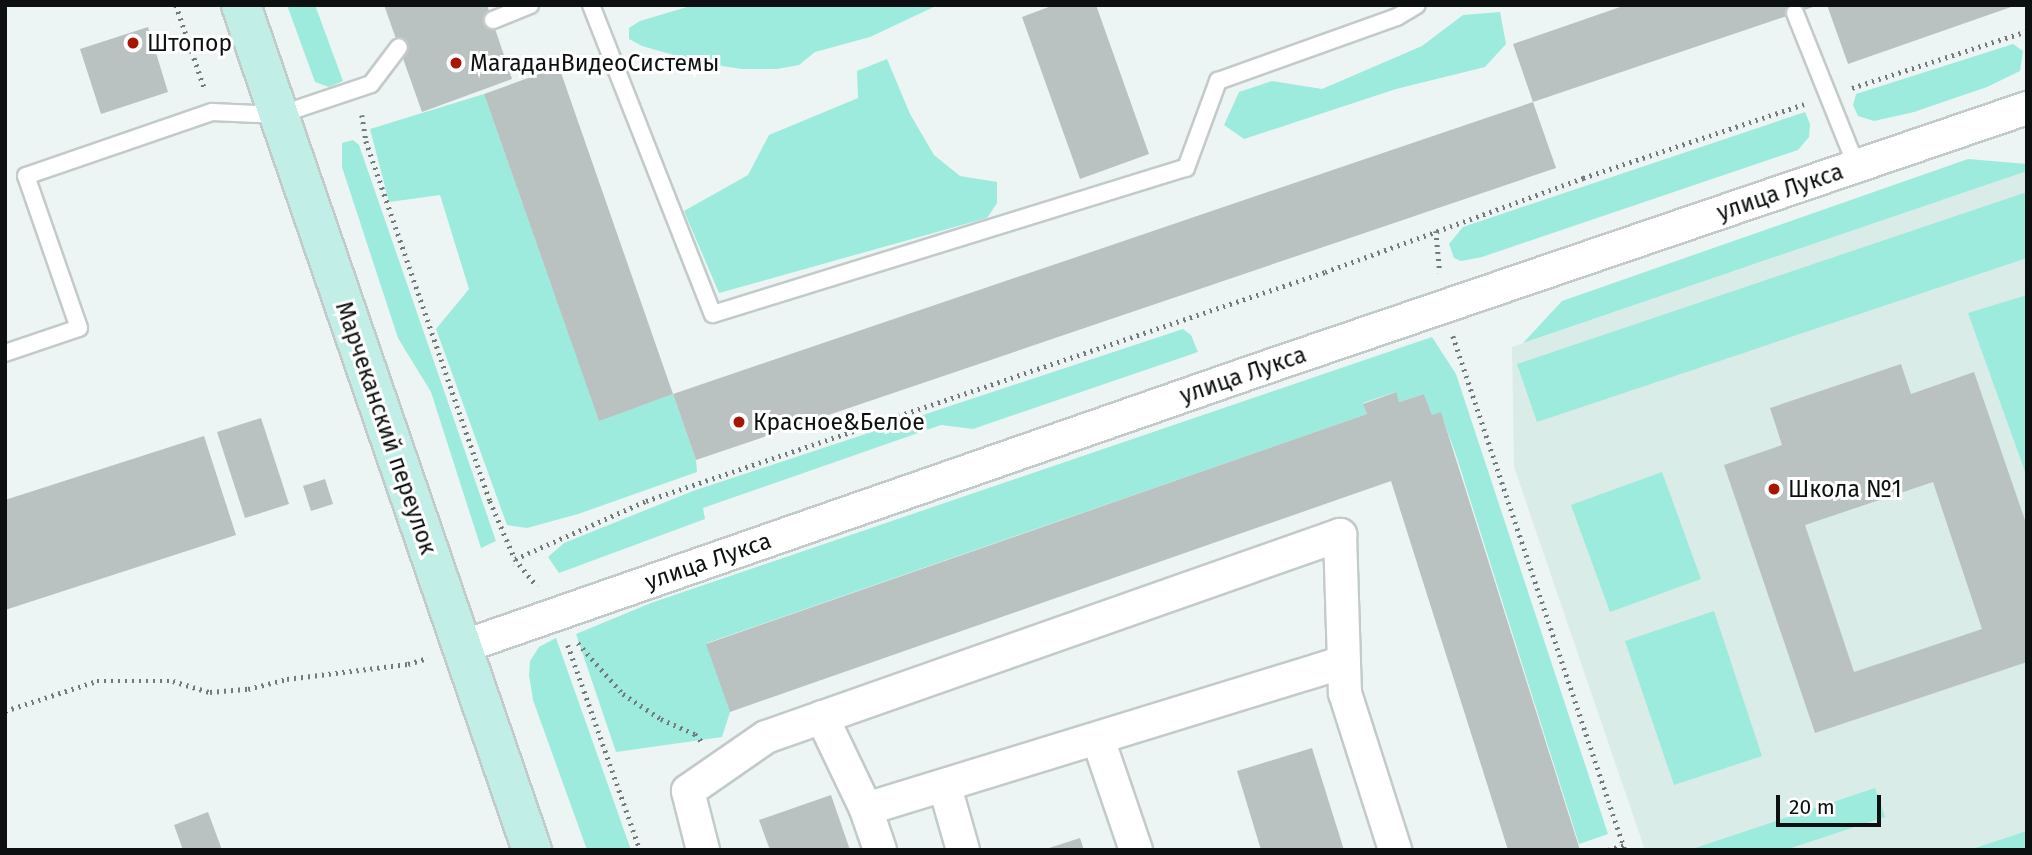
<!DOCTYPE html>
<meta charset="utf-8">
<style>
body{margin:0}
#map{position:relative;width:2032px;height:855px;overflow:hidden;background:#ecf5f3;font-family:"Fira Sans",sans-serif}
div>[style]{position:absolute}
[style*='--x']{left:calc(var(--x)*1px);top:calc(var(--y)*1px);width:calc(var(--w)*1px);rotate:calc(var(--a)*1deg)}
.built>*{inset:0;background:#d9ece8}
.green>*{inset:0;background:#9cebdd}
.building>*{inset:0;background:#b9c2c0}
.path>*{height:4.5px;margin-top:-2.25px;transform-origin:0;background:repeating-linear-gradient(90deg,#747a79 0 2px,transparent 0 7px)}
.roads{filter:drop-shadow(2px 0 #c2cbc9) drop-shadow(-2px 0 #c2cbc9) drop-shadow(0 2px #c2cbc9) drop-shadow(0 -2px #c2cbc9)}
.service>*{height:16px;margin:-8px;padding:0 8px;transform-origin:8px;border-radius:8px;background:#fff}
.minor>*{height:32px;margin:-16px;padding:0 16px;transform-origin:16px;border-radius:16px;background:#fff}
.secondary>*{height:38px;margin:-19px;padding:0 19px;transform-origin:19px;border-radius:19px;background:#c2eee8}
.dots>*{width:19px;height:19px;translate:-50% -50%;box-sizing:border-box;border:4px solid #fff;border-radius:50%}
span{translate:-50% -50%;white-space:nowrap;text-align:center;line-height:1.15;-webkit-text-stroke:6px #fff;paint-order:stroke}
.poi-label{font-size:23px;color:#0d1010}
.left{translate:0 -50%;text-align:left}
.street-label{font-size:23px;color:#0d1010}
.frame{position:absolute;inset:0;border:7px solid #0d1010;pointer-events:none}
.scale{position:absolute;left:1776px;top:795px;width:105px;height:32px;box-sizing:border-box;border:4px solid #0d1010;border-top:0;padding-left:9px;font-size:21px;line-height:24px;white-space:nowrap;color:#0d1010;-webkit-text-stroke:5px #fff;paint-order:stroke}
</style>
<div id="map">
<div class="built">
<i style="clip-path:polygon(2027px 171px,2027px 850px,1645px 850px,1514px 467px,1512px 347px)"></i>
</div>
<div class="green">
<i style="clip-path:polygon(287px 5px,315px 5px,343px 81px,329px 87px,315px 82px)"></i>
<i style="clip-path:polygon(694px 5px,938px 5px,870px 37px,815px 52px,799px 65px,777px 69px,742px 69px,702px 63px,642px 46px,629px 39px,629px 28px,640px 21px)"></i>
<i style="clip-path:polygon(1500px 12px,1506px 44px,1485px 67px,1396px 89px,1244px 139px,1224px 125px,1239px 92px,1272px 81px,1322px 89px,1422px 46px,1463px 15px)"></i>
<i style="clip-path:polygon(2013px 44px,2023px 51px,2020px 71px,1987px 87px,1914px 112px,1874px 121px,1858px 116px,1853px 105px,1856px 94px)"></i>
<i style="clip-path:polygon(887px 59px,910px 114px,934px 155px,960px 176px,997px 182px,997px 203px,987px 218px,719px 293px,684px 211px,748px 175px,769px 135px,858px 98px,857px 71px)"></i>
<i style="clip-path:polygon(484px 94px,599px 420px,673px 394px,696px 460px,697px 472px,578px 514px,527px 528px,507px 525px,436px 329px,469px 289px,440px 195px,389px 202px,370px 129px)"></i>
<i style="clip-path:polygon(1805px 112px,1810px 124px,1809px 137px,1798px 150px,1482px 257px,1461px 261px,1454px 258px,1449px 244px,1463px 227px)"></i>
<i style="clip-path:polygon(353px 140px,359px 145px,496px 541px,481px 548px,431px 392px,398px 338px,342px 167px,342px 143px)"></i>
<i style="clip-path:polygon(1968px 159px,2027px 164px,2027px 171px,1523px 343px,1562px 301px)"></i>
<i style="clip-path:polygon(2027px 192px,2027px 258px,1537px 422px,1517px 364px)"></i>
<i style="clip-path:polygon(2027px 295px,2027px 477px,1968px 313px)"></i>
<i style="clip-path:polygon(1183px 329px,1191px 335px,1198px 352px,973px 429px,941px 425px,703px 508px,705px 519px,559px 573px,548px 557px,564px 543px,693px 491px)"></i>
<i style="clip-path:polygon(1432px 337px,1456px 374px,1608px 834px,1579px 844px,1457px 458px,1441px 413px,1432px 415px,1424px 394px,1399px 402px,1395px 392px,1363px 403px,1367px 414px,707px 643px,730px 712px,722px 737px,616px 752px,576px 634px,651px 603px)"></i>
<i style="clip-path:polygon(1662px 472px,1701px 579px,1610px 612px,1571px 505px)"></i>
<i style="clip-path:polygon(1714px 611px,1762px 756px,1674px 785px,1625px 641px)"></i>
<i style="clip-path:polygon(556px 638px,631px 850px,587px 850px,533px 700px,529px 675px,530px 661px,539px 647px)"></i>
<i style="clip-path:polygon(1875px 788px,1885px 817px,1785px 850px,1692px 849px)"></i>
<i style="clip-path:polygon(2027px 831px,2027px 850px,1969px 850px)"></i>
</div>
<div class="building">
<i style="clip-path:polygon(384px 5px,487px 5px,512px 79px,422px 112px)"></i>
<i style="clip-path:polygon(1054px 5px,1096px 5px,1149px 154px,1080px 179px,1022px 17px)"></i>
<i style="clip-path:polygon(1626px 5px,1816px 5px,1816px 6px,1533px 102px,1513px 44px)"></i>
<i style="clip-path:polygon(1827px 5px,2014px 5px,2014px 6px,1848px 64px)"></i>
<i style="clip-path:polygon(148px 27px,168px 92px,101px 114px,80px 49px)"></i>
<i style="clip-path:polygon(559px 67px,673px 394px,1533px 102px,1556px 168px,696px 460px,673px 394px,599px 421px,484px 94px)"></i>
<i style="clip-path:polygon(evenodd,1901px 364px,1911px 394px,1974px 372px,2027px 526px,2027px 662px,1815px 733px,1724px 465px,1782px 445px,1770px 408px,1901px 364px,1933px 482px,1982px 629px,1854px 672px,1805px 525px,1933px 482px)"></i>
<i style="clip-path:polygon(1396px 392px,1399px 402px,1424px 394px,1432px 415px,1441px 412px,1580px 850px,1508px 850px,1391px 481px,730px 712px,706px 644px,1367px 414px,1363px 404px)"></i>
<i style="clip-path:polygon(261px 418px,289px 504px,245px 518px,217px 432px)"></i>
<i style="clip-path:polygon(204px 436px,236px 535px,5px 610px,5px 500px)"></i>
<i style="clip-path:polygon(325px 479px,333px 504px,311px 511px,303px 486px)"></i>
<i style="clip-path:polygon(1312px 748px,1344px 850px,1261px 850px,1237px 771px)"></i>
<i style="clip-path:polygon(831px 795px,850px 850px,770px 850px,759px 820px)"></i>
<i style="clip-path:polygon(208px 812px,222px 850px,183px 850px,174px 825px)"></i>
<i style="clip-path:polygon(1080px 838px,1084px 850px,1046px 850px,1046px 849px)"></i>
</div>
<div class="path">
<i style="--x:176;--y:5;--w:87;--a:71.1"></i>
<i style="--x:1852;--y:88;--w:184;--a:-18"></i>
<i style="--x:362;--y:115;--w:26;--a:81"></i>
<i style="--x:366;--y:141;--w:381;--a:71"></i>
<i style="--x:490;--y:501;--w:63;--a:66.7"></i>
<i style="--x:515;--y:559;--w:35;--a:51"></i>
<i style="--x:1436;--y:231;--w:42;--a:84.6"></i>
<i style="--x:1453;--y:336;--w:542;--a:71.5"></i>
<i style="--x:515;--y:559;--w:143;--a:-23.9"></i>
<i style="--x:646;--y:501;--w:717;--a:-18.64"></i>
<i style="--x:1325;--y:272;--w:275;--a:-20"></i>
<i style="--x:1583;--y:178;--w:233;--a:-18.5"></i>
<i style="--x:578;--y:643;--w:68;--a:48.6"></i>
<i style="--x:623;--y:694;--w:45;--a:33.3"></i>
<i style="--x:661;--y:719;--w:37;--a:24"></i>
<i style="--x:695;--y:734;--w:11;--a:49"></i>
<i style="--x:568;--y:645;--w:217;--a:70.6"></i>
<i style="--x:5;--y:711;--w:97;--a:-18.1"></i>
<i style="--x:97;--y:681;--w:76;--a:0"></i>
<i style="--x:173;--y:681;--w:39;--a:17"></i>
<i style="--x:210;--y:692;--w:38;--a:-5"></i>
<i style="--x:248;--y:689;--w:40;--a:-14.4"></i>
<i style="--x:287;--y:679;--w:122;--a:-7.1"></i>
<i style="--x:408;--y:664;--w:21;--a:-17"></i>
<i style="--x:1608;--y:850;--w:17;--a:-17"></i>
</div>
<div class="roads">
<div class="service">
<i style="--x:591;--y:5;--w:332;--a:68.5"></i>
<i style="--x:713;--y:314;--w:495;--a:-17.2"></i>
<i style="--x:1186;--y:168;--w:93;--a:-69.8"></i>
<i style="--x:1218;--y:81;--w:190;--a:-19.7"></i>
<i style="--x:1397;--y:17;--w:23;--a:-31"></i>
<i style="--x:1795;--y:13;--w:166;--a:68.1"></i>
<i style="--x:493;--y:20;--w:40;--a:-22"></i>
<i style="--x:5;--y:353;--w:78;--a:-18.7"></i>
<i style="--x:79;--y:328;--w:161;--a:-109.2"></i>
<i style="--x:26;--y:176;--w:197;--a:-19"></i>
<i style="--x:212;--y:112;--w:67;--a:2.6"></i>
<i style="--x:279;--y:115;--w:97;--a:-18.6"></i>
<i style="--x:371;--y:84;--w:46;--a:-52.9"></i>
</div>
<div class="minor">
<i style="--x:462;--y:647;--w:836;--a:-19.19"></i>
<i style="--x:1252;--y:372;--w:819;--a:-18.81"></i>
<i style="--x:822;--y:717;--w:102;--a:64.4"></i>
<i style="--x:866;--y:809;--w:500;--a:-17.09"></i>
<i style="--x:1098;--y:739;--w:117;--a:71.1"></i>
<i style="--x:945;--y:787;--w:66;--a:74.1"></i>
<i style="--x:866;--y:809;--w:43;--a:71.1"></i>
<i style="--x:703;--y:850;--w:61;--a:-104.3"></i>
<i style="--x:688;--y:791;--w:95;--a:-34.7"></i>
<i style="--x:766;--y:737;--w:609;--a:-19.39"></i>
<i style="--x:1340;--y:535;--w:158;--a:88.2"></i>
<i style="--x:1345;--y:693;--w:165;--a:72.3"></i>
</div>
<div class="secondary">
<i style="--x:241;--y:5;--w:894;--a:71"></i>
</div>
</div>
<div class="dots">
<i style="left:133px;top:43px;background:#a71600"></i>
<i style="left:456px;top:63px;background:#a71600"></i>
<i style="left:739px;top:422px;background:#a71600"></i>
<i style="left:1774px;top:489px;background:#a71600"></i>
</div>
<div class="poi-label">
<span class="left" style="left:147px;top:43px">Штопор</span>
<span class="left" style="left:470px;top:63px">МагаданВидеоСистемы</span>
<span class="left" style="left:753px;top:422px">Красное&amp;Белое</span>
<span class="left" style="left:1788px;top:489px">Школа №1</span>
</div>
<div class="street-label">
<span style="left:1780px;top:192px;rotate:-19deg">улица Лукса</span>
<span style="left:1243px;top:375px;rotate:-19deg">улица Лукса</span>
<span style="left:386px;top:428px;rotate:71deg">Марчеканский переулок</span>
<span style="left:708px;top:561px;rotate:-19deg">улица Лукса</span>
</div>
<div class="frame"></div>
<div class="scale">20 m</div>
</div>
